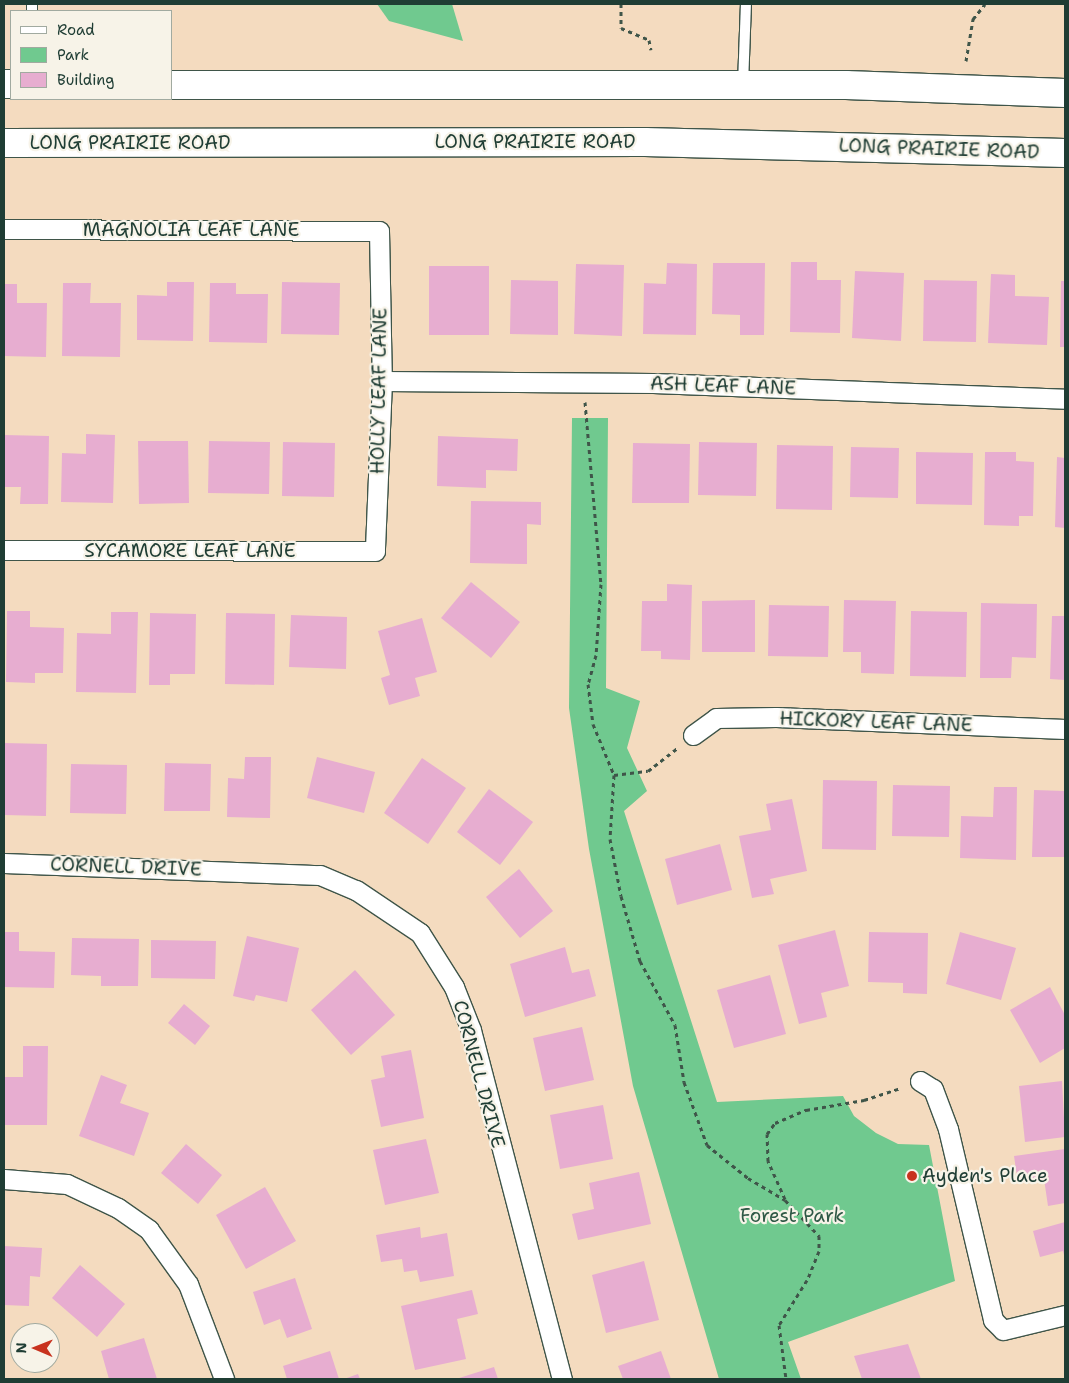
<!DOCTYPE html>
<style>
body{margin:0}
#map{position:relative;width:1069px;height:1383px;overflow:hidden;background:#f4dbbf;font-family:"Shantell Sans",sans-serif}
div>[style]{position:absolute}
[style*='--x']{left:calc(var(--x)*1px);top:calc(var(--y)*1px);width:calc(var(--w)*1px);rotate:calc(var(--a)*1deg)}
.green>*{inset:0;background:#70c98f}
.building>*{inset:0;background:#e7add0}
.path>*{height:3px;margin-top:-1.5px;transform-origin:0;background:repeating-linear-gradient(90deg,#3f5549 0 4px,transparent 0 8px)}
.roads{filter:drop-shadow(1px 0 #3f5549) drop-shadow(-1px 0 #3f5549) drop-shadow(0 1px #3f5549) drop-shadow(0 -1px #3f5549)}
.lane>*{height:10px;margin:-5px;padding:0 5px;transform-origin:5px;border-radius:5px;background:#fff}
.street>*{height:19px;margin:-9.5px;padding:0 9.5px;transform-origin:9.5px;border-radius:9.5px;background:#fff}
.primary>*{height:28px;margin:-14px;padding:0 14px;transform-origin:14px;border-radius:14px;background:#fff}
.dots>*{width:14px;height:14px;translate:-50% -50%;box-sizing:border-box;border:2px solid #f7f3e8;border-radius:50%}
span{translate:-50% -50%;white-space:nowrap;text-align:center;line-height:1.15;-webkit-text-stroke:4.5px #f7f3e8;paint-order:stroke}
.street-label{font-size:19px;color:#1f3d34}
.poi-label{font-size:19px;color:#1f3d34}
.left{translate:0 -50%;text-align:left}
.park-label{font-size:19px;color:#2f5946}
.frame{position:absolute;inset:0;border:5px solid #1f3d34;pointer-events:none}
.legend{position:absolute;left:10px;top:10px;width:162px;height:90px;box-sizing:border-box;background:#f7f3e8;border:1px solid #a1aaa0;margin:0;padding:6px 9px;list-style:none;font-size:15px;color:#1f3d34}
.legend li{display:flex;align-items:center;gap:10px;height:25px}
.legend b{width:25px;border:1px solid #a1aaa0}
.north{position:absolute;left:10px;top:1323px;width:50px;height:50px;box-sizing:border-box;background:#f7f3e8;border:1px solid #a1aaa0;border-radius:50%;rotate:271deg;font-size:14px;font-weight:700;line-height:20px;text-align:center;color:#1f3d34}
.north::after{content:'';display:block;margin:auto;width:18px;height:22px;background:#c8321e;clip-path:polygon(50% 0,100% 100%,50% 72%,0 100%)}
</style>
<div id="map">
<div class="green">
<i style="clip-path:polygon(377px 4px,452px 4px,463px 41px,389px 21px)"></i>
<i style="clip-path:polygon(572px 418px,608px 418px,606px 688px,640px 701px,627px 748px,647px 791px,624px 811px,717px 1102px,843px 1096px,854px 1116px,876px 1133px,898px 1144px,929px 1145px,955px 1281px,788px 1342px,801px 1379px,719px 1379px,633px 1086px,589px 849px,569px 708px)"></i>
</div>
<div class="building">
<i style="clip-path:polygon(791px 262px,817px 262px,817px 280px,841px 280px,840px 333px,790px 332px)"></i>
<i style="clip-path:polygon(667px 263px,697px 264px,696px 335px,643px 334px,644px 283px,666px 284px)"></i>
<i style="clip-path:polygon(713px 263px,765px 263px,764px 335px,740px 335px,740px 315px,712px 314px)"></i>
<i style="clip-path:polygon(576px 264px,624px 265px,622px 336px,574px 334px)"></i>
<i style="clip-path:polygon(429px 266px,489px 266px,489px 335px,429px 335px)"></i>
<i style="clip-path:polygon(855px 271px,904px 273px,901px 341px,852px 338px)"></i>
<i style="clip-path:polygon(991px 274px,1015px 275px,1015px 296px,1049px 297px,1047px 345px,988px 343px)"></i>
<i style="clip-path:polygon(511px 280px,558px 281px,558px 335px,510px 334px)"></i>
<i style="clip-path:polygon(924px 280px,977px 281px,976px 342px,923px 341px)"></i>
<i style="clip-path:polygon(1061px 281px,1065px 281px,1065px 347px,1060px 347px)"></i>
<i style="clip-path:polygon(167px 282px,194px 282px,193px 341px,137px 340px,137px 295px,167px 296px)"></i>
<i style="clip-path:polygon(282px 282px,340px 283px,339px 335px,281px 334px)"></i>
<i style="clip-path:polygon(63px 283px,91px 283px,90px 303px,121px 303px,120px 357px,62px 356px)"></i>
<i style="clip-path:polygon(210px 283px,236px 283px,236px 294px,268px 294px,267px 343px,209px 342px)"></i>
<i style="clip-path:polygon(4px 284px,17px 284px,17px 303px,47px 303px,46px 357px,4px 356px)"></i>
<i style="clip-path:polygon(86px 434px,115px 435px,113px 503px,61px 502px,62px 453px,86px 454px)"></i>
<i style="clip-path:polygon(4px 435px,49px 436px,48px 504px,20px 504px,21px 487px,4px 487px)"></i>
<i style="clip-path:polygon(438px 436px,518px 439px,517px 471px,486px 470px,486px 488px,437px 486px)"></i>
<i style="clip-path:polygon(138px 441px,188px 441px,189px 503px,139px 504px)"></i>
<i style="clip-path:polygon(209px 441px,270px 442px,269px 494px,208px 493px)"></i>
<i style="clip-path:polygon(283px 442px,335px 443px,334px 497px,282px 496px)"></i>
<i style="clip-path:polygon(699px 442px,757px 443px,756px 496px,698px 495px)"></i>
<i style="clip-path:polygon(633px 443px,690px 444px,689px 503px,632px 503px)"></i>
<i style="clip-path:polygon(777px 445px,833px 446px,832px 510px,776px 509px)"></i>
<i style="clip-path:polygon(851px 447px,899px 448px,898px 498px,850px 497px)"></i>
<i style="clip-path:polygon(916px 452px,973px 453px,972px 505px,916px 504px)"></i>
<i style="clip-path:polygon(985px 452px,1016px 452px,1016px 461px,1034px 462px,1033px 516px,1019px 516px,1019px 526px,984px 525px)"></i>
<i style="clip-path:polygon(1057px 457px,1065px 458px,1065px 528px,1055px 527px)"></i>
<i style="clip-path:polygon(471px 501px,541px 502px,541px 525px,527px 524px,527px 564px,470px 563px)"></i>
<i style="clip-path:polygon(471px 582px,520px 622px,491px 658px,441px 618px)"></i>
<i style="clip-path:polygon(667px 584px,692px 585px,690px 660px,661px 659px,661px 651px,641px 651px,642px 601px,667px 601px)"></i>
<i style="clip-path:polygon(755px 600px,755px 652px,702px 652px,702px 601px)"></i>
<i style="clip-path:polygon(844px 600px,896px 601px,894px 674px,861px 673px,861px 652px,843px 652px)"></i>
<i style="clip-path:polygon(981px 603px,1037px 604px,1036px 658px,1012px 657px,1011px 678px,980px 678px)"></i>
<i style="clip-path:polygon(769px 605px,829px 606px,828px 657px,768px 656px)"></i>
<i style="clip-path:polygon(7px 611px,30px 611px,30px 627px,64px 628px,63px 673px,35px 673px,35px 683px,6px 682px)"></i>
<i style="clip-path:polygon(911px 611px,967px 612px,966px 677px,910px 676px)"></i>
<i style="clip-path:polygon(111px 612px,138px 612px,136px 693px,76px 692px,77px 633px,111px 634px)"></i>
<i style="clip-path:polygon(150px 613px,196px 614px,195px 674px,170px 674px,170px 685px,149px 685px)"></i>
<i style="clip-path:polygon(226px 613px,275px 614px,274px 685px,225px 684px)"></i>
<i style="clip-path:polygon(291px 615px,347px 617px,346px 669px,289px 667px)"></i>
<i style="clip-path:polygon(1052px 616px,1065px 616px,1065px 680px,1050px 679px)"></i>
<i style="clip-path:polygon(422px 618px,437px 672px,415px 678px,420px 696px,389px 705px,381px 678px,390px 675px,378px 631px)"></i>
<i style="clip-path:polygon(4px 743px,47px 744px,46px 816px,4px 815px)"></i>
<i style="clip-path:polygon(245px 757px,271px 757px,270px 818px,227px 817px,228px 778px,244px 779px)"></i>
<i style="clip-path:polygon(317px 757px,375px 772px,364px 813px,307px 798px)"></i>
<i style="clip-path:polygon(422px 758px,466px 788px,428px 844px,384px 813px)"></i>
<i style="clip-path:polygon(165px 763px,211px 764px,210px 811px,164px 811px)"></i>
<i style="clip-path:polygon(71px 764px,127px 765px,126px 814px,70px 813px)"></i>
<i style="clip-path:polygon(823px 780px,877px 781px,876px 850px,822px 849px)"></i>
<i style="clip-path:polygon(893px 785px,950px 786px,949px 837px,892px 836px)"></i>
<i style="clip-path:polygon(994px 787px,1017px 787px,1016px 860px,960px 858px,961px 816px,993px 817px)"></i>
<i style="clip-path:polygon(489px 789px,533px 822px,500px 865px,457px 832px)"></i>
<i style="clip-path:polygon(1034px 790px,1065px 791px,1065px 857px,1032px 857px)"></i>
<i style="clip-path:polygon(792px 799px,807px 871px,770px 879px,774px 894px,752px 898px,739px 836px,771px 830px,766px 804px)"></i>
<i style="clip-path:polygon(720px 844px,732px 890px,677px 905px,665px 859px)"></i>
<i style="clip-path:polygon(519px 869px,553px 911px,520px 938px,486px 897px)"></i>
<i style="clip-path:polygon(835px 930px,849px 986px,821px 993px,827px 1017px,799px 1024px,778px 945px)"></i>
<i style="clip-path:polygon(4px 932px,19px 932px,19px 951px,55px 952px,54px 988px,4px 987px)"></i>
<i style="clip-path:polygon(869px 932px,928px 933px,927px 994px,903px 993px,903px 983px,868px 982px)"></i>
<i style="clip-path:polygon(960px 932px,1016px 948px,1001px 1000px,946px 984px)"></i>
<i style="clip-path:polygon(247px 936px,299px 948px,287px 1002px,256px 995px,254px 1001px,233px 996px)"></i>
<i style="clip-path:polygon(72px 938px,139px 939px,138px 986px,101px 986px,101px 976px,71px 975px)"></i>
<i style="clip-path:polygon(151px 940px,216px 941px,215px 979px,151px 978px)"></i>
<i style="clip-path:polygon(565px 947px,572px 973px,589px 969px,596px 996px,525px 1017px,510px 964px)"></i>
<i style="clip-path:polygon(355px 970px,395px 1015px,351px 1055px,311px 1010px)"></i>
<i style="clip-path:polygon(770px 975px,786px 1034px,734px 1048px,717px 990px)"></i>
<i style="clip-path:polygon(1050px 987px,1065px 1015px,1065px 1048px,1040px 1063px,1010px 1010px)"></i>
<i style="clip-path:polygon(184px 1004px,210px 1026px,195px 1045px,168px 1023px)"></i>
<i style="clip-path:polygon(582px 1027px,594px 1080px,545px 1091px,533px 1038px)"></i>
<i style="clip-path:polygon(23px 1046px,48px 1046px,47px 1125px,4px 1125px,4px 1077px,23px 1077px)"></i>
<i style="clip-path:polygon(411px 1050px,424px 1118px,381px 1127px,371px 1080px,385px 1077px,381px 1056px)"></i>
<i style="clip-path:polygon(101px 1075px,127px 1085px,120px 1103px,149px 1113px,134px 1156px,79px 1136px)"></i>
<i style="clip-path:polygon(1062px 1081px,1065px 1137px,1025px 1142px,1019px 1086px)"></i>
<i style="clip-path:polygon(603px 1105px,613px 1159px,560px 1169px,550px 1115px)"></i>
<i style="clip-path:polygon(426px 1139px,439px 1193px,385px 1205px,373px 1150px)"></i>
<i style="clip-path:polygon(186px 1144px,222px 1175px,198px 1204px,161px 1173px)"></i>
<i style="clip-path:polygon(1065px 1149px,1065px 1203px,1048px 1206px,1044px 1179px,1018px 1183px,1014px 1156px)"></i>
<i style="clip-path:polygon(639px 1172px,651px 1224px,578px 1240px,572px 1214px,594px 1209px,589px 1183px)"></i>
<i style="clip-path:polygon(265px 1187px,296px 1241px,246px 1269px,216px 1215px)"></i>
<i style="clip-path:polygon(1065px 1222px,1065px 1259px,1063px 1251px,1040px 1257px,1033px 1231px)"></i>
<i style="clip-path:polygon(420px 1227px,421px 1238px,447px 1233px,454px 1276px,420px 1282px,417px 1270px,404px 1272px,402px 1259px,381px 1262px,376px 1235px)"></i>
<i style="clip-path:polygon(4px 1246px,42px 1248px,40px 1277px,30px 1276px,29px 1306px,4px 1305px)"></i>
<i style="clip-path:polygon(644px 1261px,659px 1320px,606px 1333px,592px 1275px)"></i>
<i style="clip-path:polygon(80px 1265px,125px 1304px,97px 1337px,52px 1298px)"></i>
<i style="clip-path:polygon(295px 1278px,312px 1329px,287px 1338px,280px 1319px,264px 1325px,253px 1292px)"></i>
<i style="clip-path:polygon(472px 1290px,478px 1314px,457px 1319px,466px 1359px,415px 1370px,401px 1306px)"></i>
<i style="clip-path:polygon(144px 1338px,157px 1379px,109px 1379px,101px 1351px)"></i>
<i style="clip-path:polygon(908px 1344px,921px 1379px,862px 1379px,854px 1356px)"></i>
<i style="clip-path:polygon(330px 1351px,339px 1379px,287px 1379px,283px 1366px)"></i>
<i style="clip-path:polygon(661px 1351px,671px 1379px,623px 1379px,618px 1366px)"></i>
<i style="clip-path:polygon(494px 1367px,498px 1379px,456px 1379px)"></i>
<i style="clip-path:polygon(358px 1374px,360px 1379px,344px 1379px)"></i>
</div>
<div class="path">
<i style="--x:621;--y:4;--w:24;--a:90"></i>
<i style="--x:621;--y:28;--w:30;--a:23"></i>
<i style="--x:649;--y:40;--w:10;--a:79"></i>
<i style="--x:966;--y:61;--w:43;--a:-80.5"></i>
<i style="--x:973;--y:19;--w:19;--a:-51"></i>
<i style="--x:585;--y:402;--w:183;--a:85"></i>
<i style="--x:601;--y:584;--w:71;--a:94"></i>
<i style="--x:596;--y:655;--w:30;--a:105"></i>
<i style="--x:588;--y:684;--w:40;--a:82.9"></i>
<i style="--x:593;--y:724;--w:55;--a:67.6"></i>
<i style="--x:614;--y:775;--w:64;--a:93.6"></i>
<i style="--x:610;--y:839;--w:58;--a:79.1"></i>
<i style="--x:621;--y:896;--w:68;--a:73.7"></i>
<i style="--x:640;--y:961;--w:73;--a:61.3"></i>
<i style="--x:675;--y:1025;--w:58;--a:81"></i>
<i style="--x:684;--y:1082;--w:67;--a:69.9"></i>
<i style="--x:707;--y:1145;--w:53;--a:38.8"></i>
<i style="--x:748;--y:1178;--w:43;--a:30.7"></i>
<i style="--x:785;--y:1200;--w:50;--a:46.6"></i>
<i style="--x:819;--y:1236;--w:15;--a:90"></i>
<i style="--x:819;--y:1251;--w:31;--a:112"></i>
<i style="--x:807;--y:1280;--w:53;--a:121.9"></i>
<i style="--x:779;--y:1325;--w:54;--a:82.6"></i>
<i style="--x:614;--y:775;--w:34;--a:-7"></i>
<i style="--x:648;--y:771;--w:37;--a:-38"></i>
<i style="--x:785;--y:1199;--w:42;--a:-114.1"></i>
<i style="--x:768;--y:1161;--w:27;--a:-92"></i>
<i style="--x:767;--y:1134;--w:14;--a:-54"></i>
<i style="--x:775;--y:1123;--w:34;--a:-23"></i>
<i style="--x:806;--y:1110;--w:59;--a:-9.8"></i>
<i style="--x:864;--y:1100;--w:39;--a:-18"></i>
</div>
<div class="roads">
<div class="lane">
<i style="--x:32;--y:4;--w:7;--a:90"></i>
<i style="--x:743;--y:85;--w:81;--a:-87.9"></i>
</div>
<div class="street">
<i style="--x:4;--y:229;--w:375;--a:0.3"></i>
<i style="--x:379;--y:231;--w:150;--a:88.9"></i>
<i style="--x:382;--y:381;--w:170;--a:92.4"></i>
<i style="--x:375;--y:551;--w:371;--a:-179.8"></i>
<i style="--x:382;--y:381;--w:271;--a:0.4"></i>
<i style="--x:653;--y:383;--w:412;--a:2.2"></i>
<i style="--x:693;--y:735;--w:29;--a:-36"></i>
<i style="--x:716;--y:718;--w:60;--a:-1"></i>
<i style="--x:776;--y:717;--w:289;--a:2.4"></i>
<i style="--x:4;--y:863;--w:316;--a:2.2"></i>
<i style="--x:320;--y:875;--w:39;--a:23"></i>
<i style="--x:356;--y:890;--w:77;--a:33.9"></i>
<i style="--x:420;--y:933;--w:64;--a:57.8"></i>
<i style="--x:454;--y:987;--w:46;--a:68.4"></i>
<i style="--x:471;--y:1030;--w:361;--a:75.4"></i>
<i style="--x:920;--y:1081;--w:15;--a:32"></i>
<i style="--x:933;--y:1089;--w:43;--a:69.4"></i>
<i style="--x:948;--y:1129;--w:196;--a:76.7"></i>
<i style="--x:993;--y:1320;--w:14;--a:45"></i>
<i style="--x:1003;--y:1330;--w:64;--a:-13.6"></i>
<i style="--x:4;--y:1179;--w:63;--a:4.5"></i>
<i style="--x:67;--y:1184;--w:56;--a:25.2"></i>
<i style="--x:118;--y:1208;--w:38;--a:35"></i>
<i style="--x:149;--y:1230;--w:67;--a:54.2"></i>
<i style="--x:188;--y:1284;--w:102;--a:69.2"></i>
</div>
<div class="primary">
<i style="--x:4;--y:84;--w:7;--a:0"></i>
<i style="--x:171;--y:85;--w:675;--a:0"></i>
<i style="--x:846;--y:85;--w:219;--a:2.1"></i>
<i style="--x:4;--y:143;--w:641;--a:-0.09"></i>
<i style="--x:645;--y:142;--w:420;--a:1.5"></i>
</div>
</div>
<div class="dots">
<i style="left:912px;top:1176px;background:#c8321e"></i>
</div>
<div class="street-label">
<span style="left:535px;top:142px">LONG PRAIRIE ROAD</span>
<span style="left:130px;top:143px">LONG PRAIRIE ROAD</span>
<span style="left:939px;top:149px;rotate:2deg">LONG PRAIRIE ROAD</span>
<span style="left:191px;top:230px">MAGNOLIA LEAF LANE</span>
<span style="left:723px;top:386px;rotate:2deg">ASH LEAF LANE</span>
<span style="left:379px;top:391px;rotate:-89deg">HOLLY LEAF LANE</span>
<span style="left:190px;top:551px">SYCAMORE LEAF LANE</span>
<span style="left:876px;top:722px;rotate:2deg">HICKORY LEAF LANE</span>
<span style="left:126px;top:867px;rotate:2deg">CORNELL DRIVE</span>
<span style="left:479px;top:1074px;rotate:75deg">CORNELL DRIVE</span>
</div>
<div class="poi-label">
<span class="left" style="left:922px;top:1176px">Ayden's Place</span>
</div>
<div class="park-label">
<span style="left:792px;top:1216px">Forest Park</span>
</div>
<div class="frame"></div>
<ul class="legend">
<li><b style="height:6px;background:#fff"></b>Road</li>
<li><b style="height:14px;background:#70c98f"></b>Park</li>
<li><b style="height:14px;background:#e7add0"></b>Building</li>
</ul>
<div class="north">N</div>
</div>
